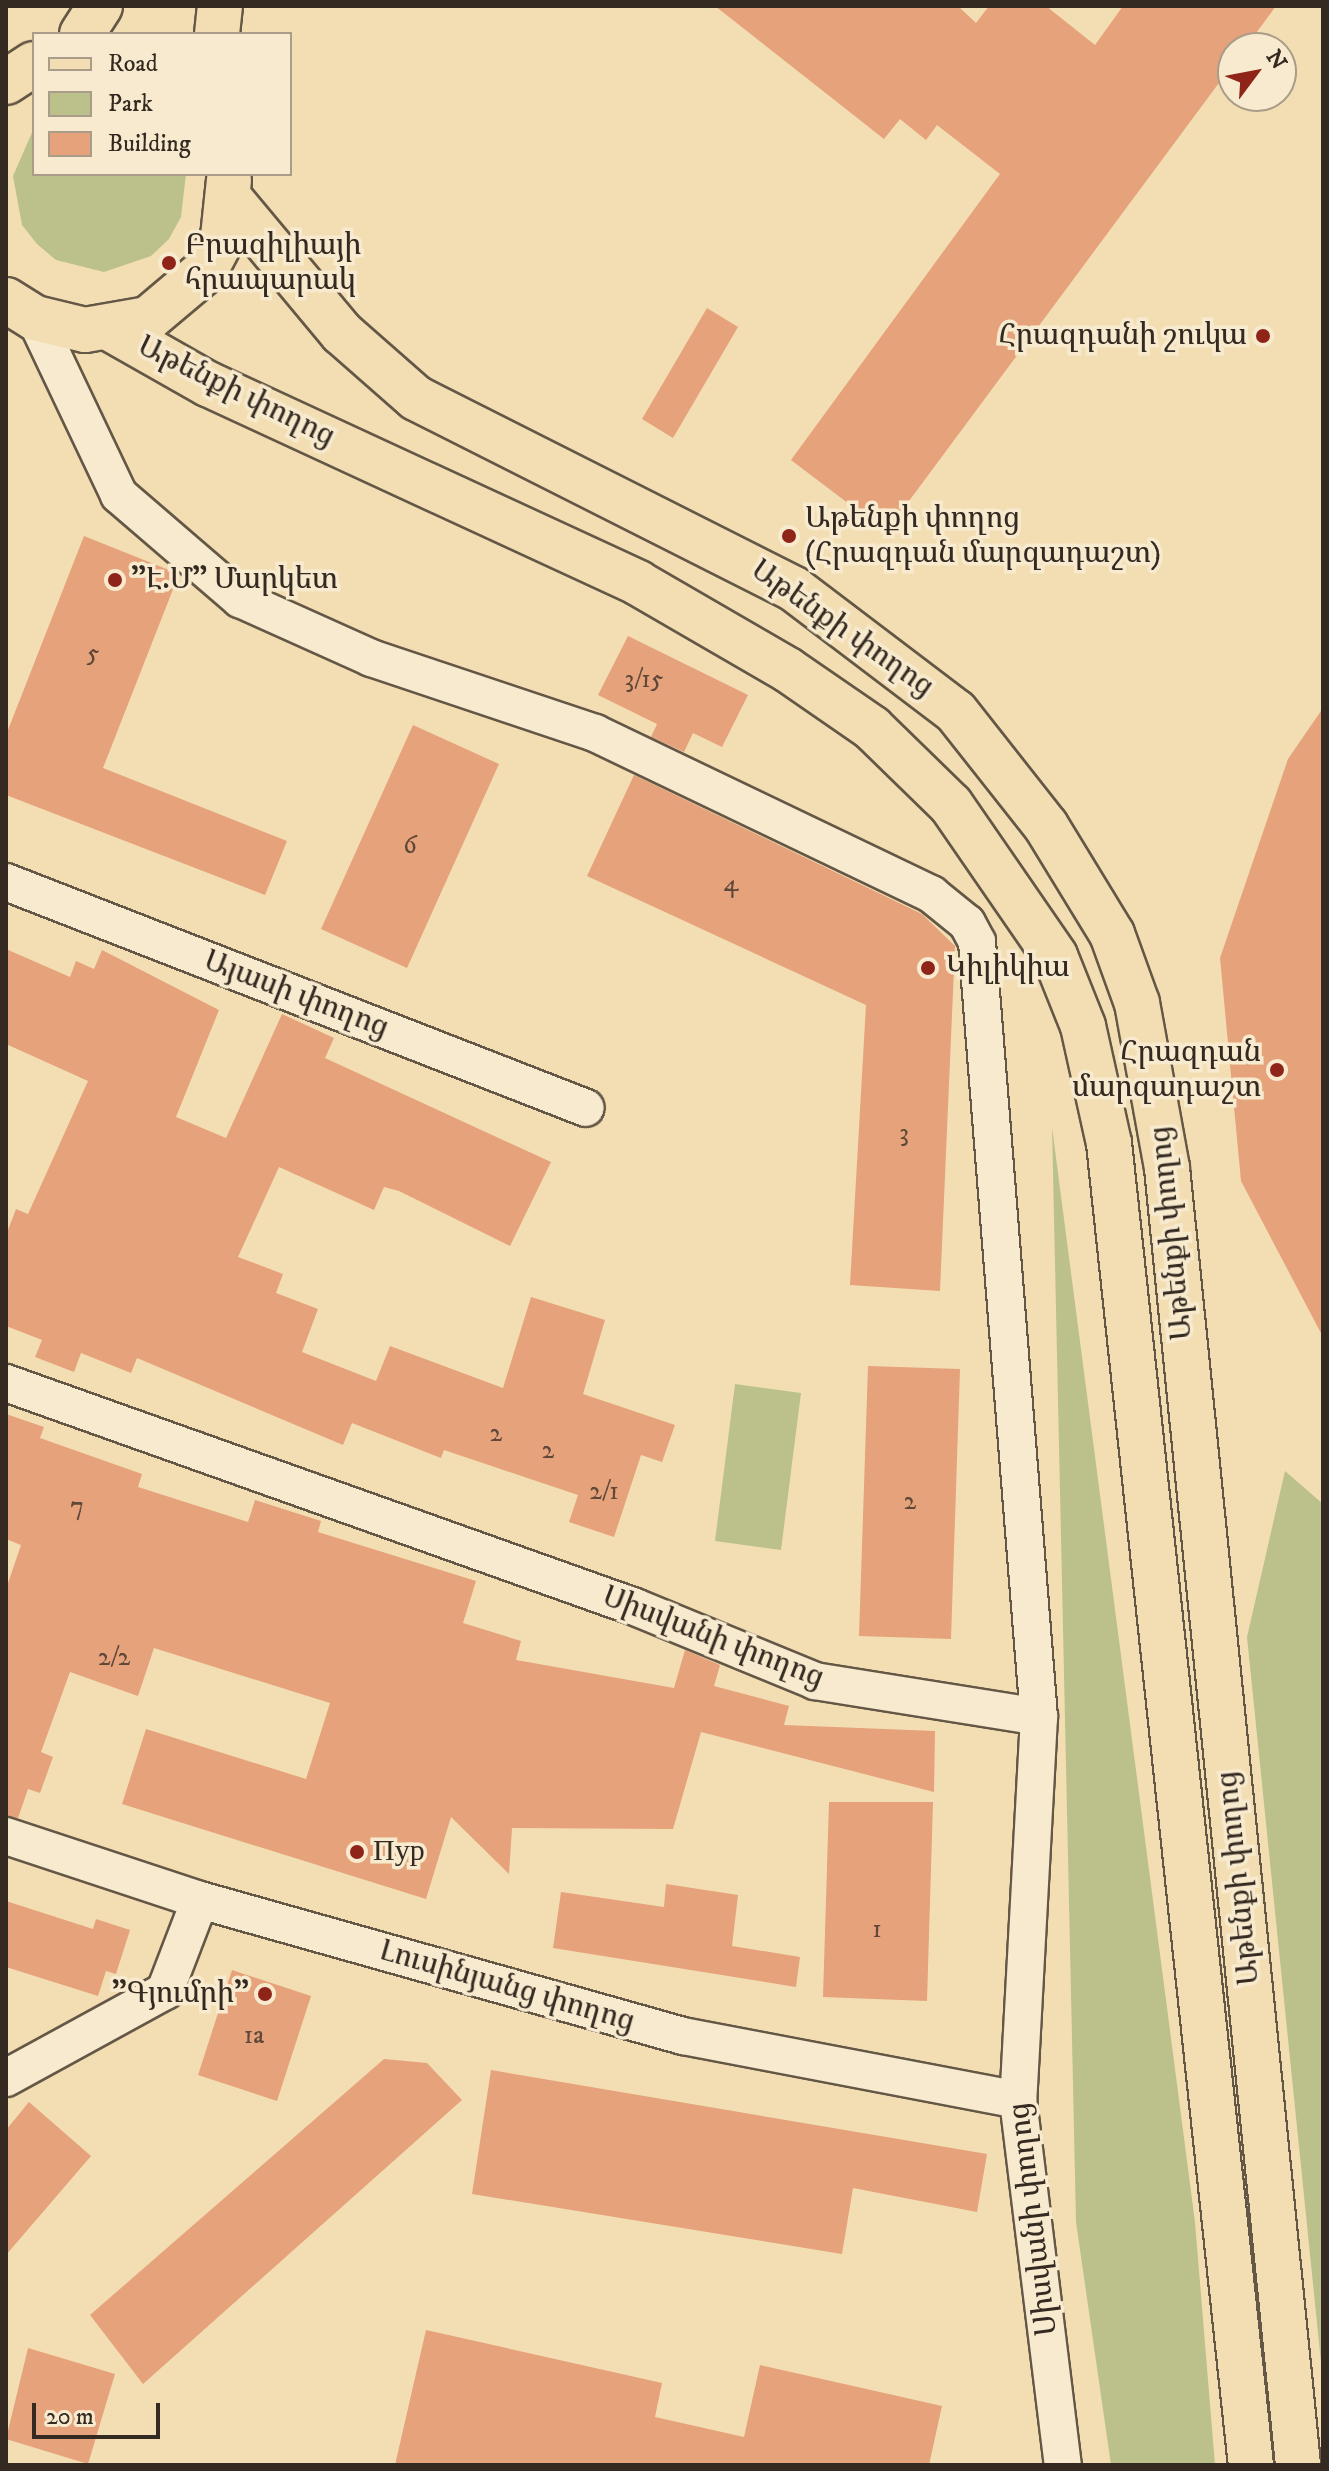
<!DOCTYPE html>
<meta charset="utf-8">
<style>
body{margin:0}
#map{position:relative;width:1329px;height:2471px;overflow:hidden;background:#f3deb3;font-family:"IM FELL DW Pica","Noto Serif Armenian",serif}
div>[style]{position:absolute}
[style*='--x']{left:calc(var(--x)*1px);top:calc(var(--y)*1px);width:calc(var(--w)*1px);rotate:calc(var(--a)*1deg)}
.green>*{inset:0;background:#bcc18b}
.building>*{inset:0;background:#e5a27b}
.roads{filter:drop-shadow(2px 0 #645746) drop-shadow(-2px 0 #645746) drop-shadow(0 2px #645746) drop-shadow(0 -2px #645746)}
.street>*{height:36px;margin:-18px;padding:0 18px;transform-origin:18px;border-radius:18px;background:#f7eace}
.primary>*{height:44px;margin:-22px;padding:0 22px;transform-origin:22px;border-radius:22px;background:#f3deb3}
.dots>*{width:22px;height:22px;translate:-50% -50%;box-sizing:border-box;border:4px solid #f7eace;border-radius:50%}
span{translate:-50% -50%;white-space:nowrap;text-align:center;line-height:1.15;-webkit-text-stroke:7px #f7eace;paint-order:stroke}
.number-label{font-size:26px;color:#604838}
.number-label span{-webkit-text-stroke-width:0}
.poi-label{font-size:30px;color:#342a21}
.left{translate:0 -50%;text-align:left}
.right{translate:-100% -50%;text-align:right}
.street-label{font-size:30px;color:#342a21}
.frame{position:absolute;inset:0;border:8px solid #342a21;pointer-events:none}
.legend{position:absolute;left:32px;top:32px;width:260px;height:144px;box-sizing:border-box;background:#f7eace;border:2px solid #a99d89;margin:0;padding:10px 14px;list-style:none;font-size:24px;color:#342a21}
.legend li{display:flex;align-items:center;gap:16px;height:40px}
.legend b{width:40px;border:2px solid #a99d89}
.north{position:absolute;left:1217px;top:32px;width:80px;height:80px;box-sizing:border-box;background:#f7eace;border:2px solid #a99d89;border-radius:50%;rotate:58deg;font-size:22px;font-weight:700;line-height:32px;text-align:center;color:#342a21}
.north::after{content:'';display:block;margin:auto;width:28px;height:36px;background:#8f2418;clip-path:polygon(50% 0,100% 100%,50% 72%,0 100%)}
.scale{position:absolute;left:32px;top:2403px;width:128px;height:36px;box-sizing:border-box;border:4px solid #342a21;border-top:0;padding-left:10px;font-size:24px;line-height:28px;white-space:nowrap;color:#342a21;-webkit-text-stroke:6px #f7eace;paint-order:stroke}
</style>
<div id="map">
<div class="green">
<i style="clip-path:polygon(34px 128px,34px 174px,186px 174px,181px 217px,169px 239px,151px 256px,104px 272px,56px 260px,37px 244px,22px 225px,13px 176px)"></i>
<i style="clip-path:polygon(1052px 1127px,1195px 2222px,1215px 2465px,1111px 2465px,1076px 2222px)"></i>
<i style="clip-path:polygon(735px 1384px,801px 1393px,781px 1550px,715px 1541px)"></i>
<i style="clip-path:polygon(1285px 1471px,1323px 1504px,1323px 2382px,1247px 1637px)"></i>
</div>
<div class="building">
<i style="clip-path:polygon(715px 6px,958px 6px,976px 23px,989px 6px,1046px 6px,1095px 45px,1123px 6px,1276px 6px,1245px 48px,1233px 48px,1233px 64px,886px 532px,791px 460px,1000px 174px,937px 125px,926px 140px,900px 119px,884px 139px)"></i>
<i style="clip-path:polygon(707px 308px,738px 327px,673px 438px,642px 419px)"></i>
<i style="clip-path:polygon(84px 536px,179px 574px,103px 768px,287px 841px,265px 895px,6px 795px,6px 735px)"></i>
<i style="clip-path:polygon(628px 636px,748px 695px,722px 747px,693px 733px,684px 752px,651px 737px,657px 724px,598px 695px)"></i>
<i style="clip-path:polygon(1323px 708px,1323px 1337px,1241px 1181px,1220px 958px,1288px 759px)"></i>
<i style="clip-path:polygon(413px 725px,499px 764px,407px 968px,321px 929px)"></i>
<i style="clip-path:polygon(634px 775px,922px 914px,955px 946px,940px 1291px,850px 1285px,866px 1005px,587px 876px)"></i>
<i style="clip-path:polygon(6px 949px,70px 977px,76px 961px,94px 969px,102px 950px,219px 1010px,176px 1117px,226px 1138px,282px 1014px,334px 1038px,325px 1058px,551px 1162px,510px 1246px,399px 1191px,384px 1187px,374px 1210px,279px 1167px,238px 1257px,283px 1274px,276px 1293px,318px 1309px,302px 1352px,376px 1381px,390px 1346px,503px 1388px,531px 1297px,605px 1320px,583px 1394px,675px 1425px,662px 1462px,641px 1455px,614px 1537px,569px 1522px,578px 1495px,444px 1450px,441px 1458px,352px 1423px,343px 1445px,137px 1358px,131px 1373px,81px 1353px,74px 1372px,35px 1357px,42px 1340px,6px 1326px,6px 1235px,16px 1209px,28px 1214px,88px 1081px,6px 1044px)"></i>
<i style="clip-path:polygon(868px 1366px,960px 1369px,951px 1639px,859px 1636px)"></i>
<i style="clip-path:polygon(6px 1414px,44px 1427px,40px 1438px,142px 1474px,138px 1487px,248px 1522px,255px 1500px,321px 1521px,318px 1532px,476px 1581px,463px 1623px,521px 1641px,516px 1660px,674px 1688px,685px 1650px,720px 1665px,714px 1686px,789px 1706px,784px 1725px,935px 1731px,934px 1792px,701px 1732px,673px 1829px,512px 1828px,509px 1874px,451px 1817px,426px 1899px,122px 1804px,146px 1729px,306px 1779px,330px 1703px,154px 1648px,138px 1696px,70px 1672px,41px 1752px,53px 1757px,40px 1793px,28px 1789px,18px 1818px,6px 1816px,6px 1589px,21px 1545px,6px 1539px)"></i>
<i style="clip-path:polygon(829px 1802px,933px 1802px,927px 2001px,823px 1997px)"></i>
<i style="clip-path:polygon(666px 1884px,738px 1895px,732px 1946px,800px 1957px,796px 1987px,553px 1948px,561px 1892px,664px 1907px)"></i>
<i style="clip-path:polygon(6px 1901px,93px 1929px,96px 1919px,130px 1930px,116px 1974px,106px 1971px,98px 1996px,6px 1967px)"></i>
<i style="clip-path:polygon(232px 1970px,311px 1996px,277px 2101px,198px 2075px)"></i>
<i style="clip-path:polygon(384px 2059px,427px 2063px,462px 2100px,143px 2384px,90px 2315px)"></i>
<i style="clip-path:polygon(491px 2070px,987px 2154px,977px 2212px,853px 2188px,842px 2254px,472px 2194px)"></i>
<i style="clip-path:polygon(29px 2102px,91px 2156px,6px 2255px,6px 2130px)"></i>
<i style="clip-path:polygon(426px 2330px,662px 2383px,655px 2417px,744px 2437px,760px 2365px,942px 2406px,929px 2465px,395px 2465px)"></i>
<i style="clip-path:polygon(28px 2348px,115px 2374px,88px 2464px,6px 2439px)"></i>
</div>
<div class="roads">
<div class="street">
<i style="--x:35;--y:318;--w:196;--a:64.6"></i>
<i style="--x:119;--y:495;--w:160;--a:40.7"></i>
<i style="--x:240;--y:599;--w:144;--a:24.2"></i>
<i style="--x:371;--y:658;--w:236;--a:18.5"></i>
<i style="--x:595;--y:733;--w:373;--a:25.6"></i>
<i style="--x:931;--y:894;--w:46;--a:38.9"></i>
<i style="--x:967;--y:923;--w:21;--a:62"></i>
<i style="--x:977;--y:942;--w:777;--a:85.43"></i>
<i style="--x:1039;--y:1717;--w:384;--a:93.1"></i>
<i style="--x:1018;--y:2100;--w:368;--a:83"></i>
<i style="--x:6;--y:882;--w:622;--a:21.29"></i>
<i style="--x:6;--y:1383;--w:668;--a:19.6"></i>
<i style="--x:635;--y:1607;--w:195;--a:22.3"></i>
<i style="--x:815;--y:1681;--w:227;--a:9.1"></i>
<i style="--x:6;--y:1836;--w:204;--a:18.3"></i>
<i style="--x:200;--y:1900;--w:502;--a:15.73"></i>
<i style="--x:683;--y:2036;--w:341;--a:10.8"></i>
<i style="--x:6;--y:2078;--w:181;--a:-28.7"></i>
<i style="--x:165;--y:1991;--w:97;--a:-69"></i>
</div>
<div class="primary">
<i style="--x:82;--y:34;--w:33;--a:-57"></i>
<i style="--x:217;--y:34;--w:28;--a:-84"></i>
<i style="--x:6;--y:82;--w:33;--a:-33"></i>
<i style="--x:231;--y:200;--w:173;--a:50.2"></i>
<i style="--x:342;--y:333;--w:98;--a:41.3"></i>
<i style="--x:416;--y:398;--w:424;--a:26.8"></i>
<i style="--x:794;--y:589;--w:203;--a:37.2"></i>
<i style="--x:956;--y:712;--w:145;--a:51.7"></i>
<i style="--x:1046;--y:826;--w:127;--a:58.6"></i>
<i style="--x:1112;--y:934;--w:73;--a:70.1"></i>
<i style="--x:1137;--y:1003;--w:168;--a:79.7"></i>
<i style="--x:1167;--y:1168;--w:1304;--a:84.23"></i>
<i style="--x:6;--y:300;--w:34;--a:32"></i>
<i style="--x:35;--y:318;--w:51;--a:13.5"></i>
<i style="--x:85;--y:330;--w:64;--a:-9.9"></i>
<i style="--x:148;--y:319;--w:75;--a:-40.1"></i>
<i style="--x:205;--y:271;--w:38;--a:-62"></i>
<i style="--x:223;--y:237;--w:57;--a:-84"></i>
<i style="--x:111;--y:329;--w:112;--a:29.6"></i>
<i style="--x:208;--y:384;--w:474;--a:24.8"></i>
<i style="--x:638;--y:583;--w:173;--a:30.1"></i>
<i style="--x:788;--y:670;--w:102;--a:34.6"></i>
<i style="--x:872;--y:728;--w:110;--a:44.3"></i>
<i style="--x:951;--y:805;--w:183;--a:55.4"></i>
<i style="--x:1055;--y:956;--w:75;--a:68.2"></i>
<i style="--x:1083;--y:1026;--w:120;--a:77.5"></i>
<i style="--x:1109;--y:1143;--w:1330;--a:83.87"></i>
</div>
</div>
<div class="dots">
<i style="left:169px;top:263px;background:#8f2418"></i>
<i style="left:1263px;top:336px;background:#8f2418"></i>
<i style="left:789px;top:536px;background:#8f2418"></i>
<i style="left:115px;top:580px;background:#8f2418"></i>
<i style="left:928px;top:968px;background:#8f2418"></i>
<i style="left:1277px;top:1070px;background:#8f2418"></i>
<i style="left:357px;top:1852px;background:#8f2418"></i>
<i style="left:265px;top:1994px;background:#8f2418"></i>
</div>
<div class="number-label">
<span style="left:93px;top:654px">5</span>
<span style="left:644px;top:680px">3/15</span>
<span style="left:410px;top:846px">6</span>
<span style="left:731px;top:884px">4</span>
<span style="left:904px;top:1134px">3</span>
<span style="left:496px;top:1434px">2</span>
<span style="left:548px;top:1451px">2</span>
<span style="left:604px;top:1492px">2/1</span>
<span style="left:910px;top:1502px">2</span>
<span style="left:77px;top:1507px">7</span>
<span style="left:114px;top:1658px">2/2</span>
<span style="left:877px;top:1930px">1</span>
<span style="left:254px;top:2036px">1a</span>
</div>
<div class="poi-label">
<span class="left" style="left:185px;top:263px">Բրազիլիայի<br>հրապարակ</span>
<span class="right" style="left:1247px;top:336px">Հրազդանի շուկա</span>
<span class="left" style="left:805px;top:536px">Աթենքի փողոց<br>(Հրազդան մարզադաշտ)</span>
<span class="left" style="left:131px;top:580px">"Է.Մ" Մարկետ</span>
<span class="left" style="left:946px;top:968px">Կիլիկիա</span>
<span class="right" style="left:1261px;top:1070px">Հրազդան<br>մարզադաշտ</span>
<span class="left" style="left:373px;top:1852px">Пур</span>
<span class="right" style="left:249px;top:1994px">"Գյումրի"</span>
</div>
<div class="street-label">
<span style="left:236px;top:392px;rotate:26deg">Աթենքի փողոց</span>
<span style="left:842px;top:629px;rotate:35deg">Աթենքի փողոց</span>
<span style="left:296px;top:995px;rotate:21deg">Այասի փողոց</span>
<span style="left:1172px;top:1233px;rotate:-96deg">Աթենքի փողոց</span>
<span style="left:713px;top:1638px;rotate:21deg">Սիսվանի փողոց</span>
<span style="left:1239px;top:1878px;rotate:-96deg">Աթենքի փողոց</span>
<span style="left:507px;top:1987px;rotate:16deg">Լուսինյանց փողոց</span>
<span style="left:1034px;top:2219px;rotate:-97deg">Սիսվանի փողոց</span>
</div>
<div class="frame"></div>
<ul class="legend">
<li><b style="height:10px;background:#f3deb3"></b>Road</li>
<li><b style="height:22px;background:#bcc18b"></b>Park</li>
<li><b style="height:22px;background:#e5a27b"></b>Building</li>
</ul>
<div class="north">N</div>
<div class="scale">20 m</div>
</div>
